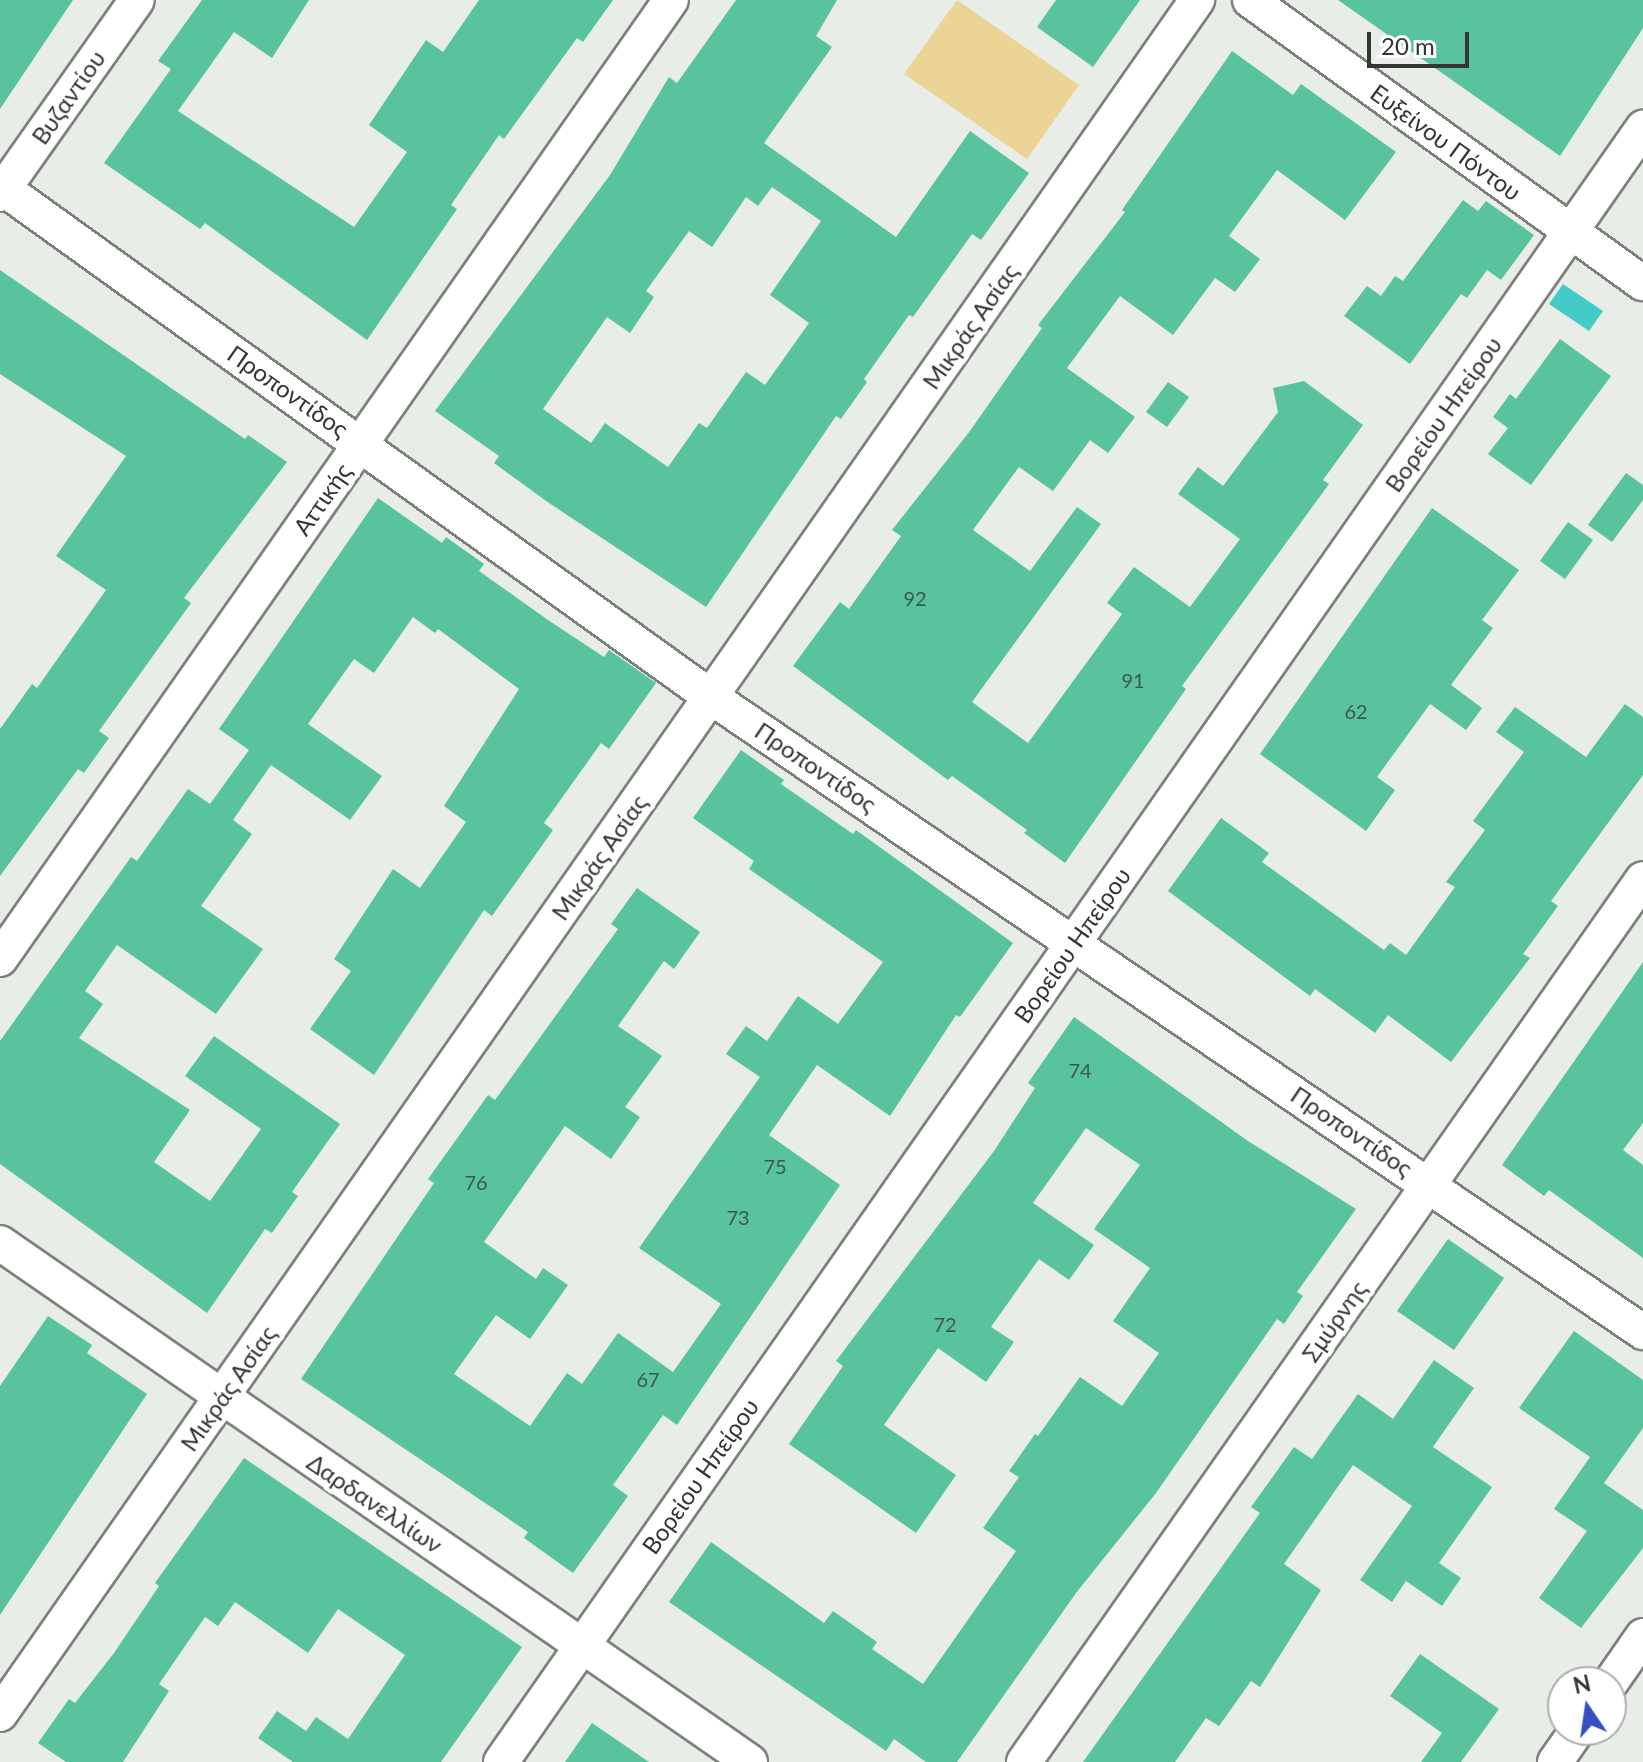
<!DOCTYPE html>
<meta charset="utf-8">
<style>
body{margin:0}
#map{position:relative;width:1643px;height:1762px;overflow:hidden;background:#e8eee7;font-family:Lato,sans-serif}
div>[style]{position:absolute}
[style*='--x']{left:calc(var(--x)*1px);top:calc(var(--y)*1px);width:calc(var(--w)*1px);rotate:calc(var(--a)*1deg)}
.green>*{inset:0;background:#ebd495}
.water>*{inset:0;background:#43cbc8}
.building>*{inset:0;background:#58c39c}
.roads{filter:drop-shadow(2px 0 #7c827b) drop-shadow(-2px 0 #7c827b) drop-shadow(0 2px #7c827b) drop-shadow(0 -2px #7c827b)}
.minor>*{height:34px;margin:-17px;padding:0 17px;transform-origin:17px;border-radius:17px;background:#fff}
span{translate:-50% -50%;white-space:nowrap;text-align:center;line-height:1.15;-webkit-text-stroke:8px #fff;paint-order:stroke}
.number-label{font-size:20px;color:#3c584c}
.number-label span{-webkit-text-stroke-width:0}
.street-label{font-size:24px;color:#333532}
.north{position:absolute;left:1547px;top:1666px;width:80px;height:80px;box-sizing:border-box;background:#fff;border:2px solid #adaead;border-radius:50%;rotate:347deg;font-size:22px;font-weight:700;line-height:32px;text-align:center;color:#333532}
.north::after{content:'';display:block;margin:auto;width:28px;height:36px;background:#374fc1;clip-path:polygon(50% 0,100% 100%,50% 72%,0 100%)}
.scale{position:absolute;left:1367px;top:32px;width:102px;height:36px;box-sizing:border-box;border:4px solid #333532;border-top:0;padding-left:10px;font-size:24px;line-height:28px;white-space:nowrap;color:#333532;-webkit-text-stroke:6px #fff;paint-order:stroke}
</style>
<div id="map">
<div class="green">
<i style="clip-path:polygon(957px 0,1079px 85px,1027px 159px,904px 74px)"></i>
</div>
<div class="water">
<i style="clip-path:polygon(1563px 284px,1603px 311px,1589px 331px,1549px 304px)"></i>
</div>
<div class="building">
<i style="clip-path:polygon(0 0,73px 0,0 109px)"></i>
<i style="clip-path:polygon(202px 0,309px 0,272px 58px,234px 32px,178px 111px,354px 227px,407px 152px,369px 125px,426px 40px,443px 52px,479px 0,613px 0,583px 42px,577px 38px,504px 139px,499px 135px,451px 205px,457px 209px,367px 340px,205px 223px,200px 229px,104px 163px,171px 69px,158px 61px)"></i>
<i style="clip-path:polygon(evenodd,736px 0,837px 0,816px 36px,832px 47px,764px 143px,896px 237px,970px 131px,1029px 173px,981px 240px,972px 234px,913px 317px,909px 315px,864px 379px,867px 382px,841px 419px,836px 416px,706px 607px,549px 503px,494px 463px,499px 456px,435px 411px,610px 175px,669px 77px,677px 83px,736px 0,772px 187px,821px 221px,770px 295px,809px 323px,765px 385px,746px 372px,707px 428px,699px 423px,668px 467px,605px 423px,591px 443px,543px 409px,607px 317px,630px 333px,654px 297px,646px 291px,689px 231px,712px 247px,746px 197px,758px 206px,772px 187px)"></i>
<i style="clip-path:polygon(1056px 0,1140px 0,1093px 67px,1037px 27px)"></i>
<i style="clip-path:polygon(1338px 0,1643px 0,1643px 28px,1560px 156px)"></i>
<i style="clip-path:polygon(1232px 51px,1293px 95px,1301px 84px,1396px 152px,1345px 220px,1277px 170px,1229px 236px,1260px 259px,1235px 292px,1215px 278px,1173px 335px,1120px 296px,1067px 368px,1135px 417px,1108px 453px,1090px 440px,1053px 491px,1019px 467px,973px 530px,1030px 571px,1077px 507px,1101px 524px,972px 702px,1028px 743px,1122px 614px,1107px 603px,1134px 567px,1190px 607px,1240px 539px,1178px 494px,1198px 467px,1223px 486px,1278px 412px,1273px 388px,1304px 381px,1363px 425px,1323px 480px,1329px 484px,1182px 686px,1186px 689px,1065px 863px,1024px 833px,1027px 830px,952px 776px,948px 780px,793px 666px,840px 602px,849px 609px,901px 536px,892px 530px,970px 431px,1042px 328px,1038px 325px,1125px 212px,1122px 210px)"></i>
<i style="clip-path:polygon(1463px 200px,1478px 211px,1486px 201px,1534px 235px,1501px 280px,1487px 270px,1467px 298px,1461px 294px,1410px 364px,1344px 316px,1367px 286px,1381px 296px,1395px 276px,1403px 281px)"></i>
<i style="clip-path:polygon(0 270px,245px 439px,248px 435px,287px 462px,184px 598px,191px 603px,99px 731px,109px 738px,84px 773px,78px 769px,0 876px,0 729px,32px 684px,37px 688px,106px 590px,56px 556px,126px 456px,0 374px)"></i>
<i style="clip-path:polygon(1560px 339px,1611px 376px,1531px 485px,1488px 454px,1508px 428px,1493px 417px,1510px 394px,1516px 399px)"></i>
<i style="clip-path:polygon(1168px 382px,1189px 397px,1167px 427px,1146px 412px)"></i>
<i style="clip-path:polygon(1626px 473px,1643px 485px,1643px 500px,1612px 542px,1588px 525px)"></i>
<i style="clip-path:polygon(378px 498px,442px 543px,446px 537px,484px 564px,479px 571px,548px 620px,604px 657px,609px 650px,656px 683px,609px 749px,601px 743px,544px 823px,553px 830px,492px 916px,484px 910px,374px 1075px,310px 1029px,351px 971px,334px 959px,393px 869px,420px 888px,466px 822px,444px 806px,519px 689px,438px 629px,435px 633px,413px 617px,374px 673px,354px 659px,308px 724px,382px 776px,350px 820px,271px 765px,233px 820px,252px 834px,201px 906px,263px 949px,216px 1014px,117px 945px,85px 991px,103px 1004px,79px 1038px,190px 1110px,154px 1162px,210px 1201px,261px 1129px,185px 1076px,214px 1036px,340px 1124px,292px 1192px,298px 1196px,272px 1233px,265px 1229px,207px 1313px,0 1164px,0 1041px,131px 857px,137px 861px,188px 789px,210px 804px,249px 750px,219px 729px)"></i>
<i style="clip-path:polygon(1432px 508px,1519px 570px,1482px 620px,1493px 628px,1451px 685px,1482px 708px,1466px 730px,1430px 704px,1377px 777px,1395px 790px,1366px 831px,1260px 754px)"></i>
<i style="clip-path:polygon(1568px 522px,1593px 540px,1565px 579px,1540px 561px)"></i>
<i style="clip-path:polygon(1625px 704px,1643px 717px,1643px 775px,1551px 901px,1558px 906px,1523px 954px,1530px 958px,1451px 1062px,1388px 1015px,1375px 1033px,1315px 989px,1310px 996px,1168px 891px,1221px 818px,1269px 853px,1262px 862px,1384px 950px,1390px 943px,1406px 955px,1455px 887px,1446px 882px,1485px 830px,1473px 821px,1524px 752px,1496px 732px,1515px 707px,1586px 757px)"></i>
<i style="clip-path:polygon(741px 750px,784px 780px,781px 784px,853px 834px,856px 830px,1013px 943px,960px 1017px,956px 1015px,890px 1116px,817px 1065px,769px 1135px,840px 1185px,677px 1425px,663px 1415px,613px 1485px,628px 1496px,573px 1573px,524px 1538px,528px 1532px,301px 1379px,434px 1183px,428px 1179px,488px 1095px,495px 1100px,618px 929px,611px 924px,637px 888px,700px 932px,674px 969px,664px 961px,618px 1026px,662px 1056px,625px 1107px,640px 1117px,611px 1159px,565px 1126px,484px 1242px,536px 1279px,543px 1268px,568px 1285px,530px 1339px,496px 1315px,454px 1374px,530px 1426px,567px 1373px,582px 1384px,618px 1333px,673px 1372px,721px 1304px,639px 1248px,760px 1077px,726px 1054px,746px 1026px,767px 1041px,798px 996px,838px 1024px,883px 962px,749px 869px,754px 861px,693px 818px)"></i>
<i style="clip-path:polygon(1643px 962px,1643px 1123px,1623px 1150px,1643px 1165px,1643px 1258px,1549px 1190px,1544px 1196px,1502px 1165px)"></i>
<i style="clip-path:polygon(1074px 1017px,1248px 1141px,1356px 1209px,1297px 1292px,1303px 1296px,1284px 1324px,1277px 1319px,1156px 1493px,1076px 1593px,957px 1762px,926px 1762px,894px 1739px,886px 1751px,669px 1602px,711px 1542px,824px 1623px,833px 1611px,877px 1642px,872px 1649px,923px 1684px,1016px 1551px,983px 1528px,1019px 1477px,1009px 1471px,1035px 1434px,1038px 1436px,1080px 1377px,1122px 1406px,1159px 1353px,1113px 1321px,1150px 1268px,1094px 1229px,1140px 1165px,1086px 1128px,1033px 1203px,1094px 1245px,1069px 1280px,1039px 1259px,991px 1327px,1014px 1342px,986px 1382px,938px 1348px,884px 1425px,956px 1475px,916px 1533px,789px 1444px,843px 1366px,836px 1361px,994px 1151px,1035px 1088px,1028px 1083px)"></i>
<i style="clip-path:polygon(1448px 1239px,1504px 1278px,1454px 1350px,1397px 1311px)"></i>
<i style="clip-path:polygon(48px 1316px,92px 1345px,87px 1353px,147px 1394px,0 1615px,0 1386px)"></i>
<i style="clip-path:polygon(1574px 1331px,1643px 1380px,1643px 1428px,1604px 1483px,1643px 1510px,1643px 1548px,1581px 1628px,1539px 1598px,1587px 1531px,1554px 1509px,1590px 1457px,1519px 1408px)"></i>
<i style="clip-path:polygon(1434px 1360px,1474px 1388px,1433px 1447px,1492px 1487px,1439px 1563px,1461px 1578px,1442px 1606px,1406px 1581px,1392px 1602px,1360px 1580px,1412px 1506px,1353px 1465px,1284px 1564px,1321px 1590px,1260px 1687px,1251px 1681px,1219px 1726px,1206px 1718px,1175px 1762px,1083px 1762px,1260px 1513px,1251px 1507px,1294px 1447px,1312px 1459px,1358px 1394px,1393px 1419px)"></i>
<i style="clip-path:polygon(244px 1458px,522px 1647px,441px 1762px,293px 1762px,258px 1738px,277px 1711px,306px 1731px,316px 1717px,348px 1739px,405px 1655px,338px 1609px,308px 1653px,235px 1602px,218px 1626px,205px 1617px,159px 1684px,169px 1691px,123px 1762px,66px 1762px,38px 1743px,69px 1699px,75px 1703px,114px 1653px,159px 1586px,155px 1583px)"></i>
<i style="clip-path:polygon(1420px 1654px,1499px 1709px,1461px 1762px,1421px 1762px,1442px 1733px,1390px 1696px)"></i>
<i style="clip-path:polygon(592px 1723px,649px 1762px,565px 1762px)"></i>
</div>
<div class="roads">
<div class="minor">
<i style="--x:1250;--y:0;--w:484;--a:35.8"></i>
<i style="--x:0;--y:186;--w:876;--a:35.71"></i>
<i style="--x:711;--y:697;--w:1128;--a:34.27"></i>
<i style="--x:0;--y:194;--w:237;--a:-54.8"></i>
<i style="--x:0;--y:959;--w:1170;--a:-55.02"></i>
<i style="--x:0;--y:1243;--w:912;--a:34.68"></i>
<i style="--x:1611;--y:1682;--w:56;--a:-55.2"></i>
<i style="--x:0;--y:1714;--w:2091;--a:-55.07"></i>
<i style="--x:501;--y:1762;--w:1994;--a:-55.05"></i>
<i style="--x:1024;--y:1762;--w:1078;--a:-54.97"></i>
<i style="--x:1555;--y:1762;--w:39;--a:-55"></i>
</div>
</div>
<div class="number-label">
<span style="left:915px;top:598px">92</span>
<span style="left:1133px;top:680px">91</span>
<span style="left:1356px;top:711px">62</span>
<span style="left:1080px;top:1070px">74</span>
<span style="left:775px;top:1166px">75</span>
<span style="left:476px;top:1182px">76</span>
<span style="left:738px;top:1217px">73</span>
<span style="left:945px;top:1324px">72</span>
<span style="left:648px;top:1379px">67</span>
</div>
<div class="street-label">
<span style="left:68px;top:97px;rotate:-55deg">Βυζαντίου</span>
<span style="left:1446px;top:142px;rotate:36deg">Ευξείνου Πόντου</span>
<span style="left:970px;top:326px;rotate:-55deg">Μικράς Ασίας</span>
<span style="left:288px;top:391px;rotate:35deg">Προποντίδος</span>
<span style="left:1443px;top:414px;rotate:-55deg">Βορείου Ηπείρου</span>
<span style="left:322px;top:499px;rotate:-55deg">Αττικής</span>
<span style="left:816px;top:767px;rotate:34deg">Προποντίδος</span>
<span style="left:599px;top:857px;rotate:-55deg">Μικράς Ασίας</span>
<span style="left:1072px;top:945px;rotate:-55deg">Βορείου Ηπείρου</span>
<span style="left:1352px;top:1131px;rotate:34deg">Προποντίδος</span>
<span style="left:1334px;top:1321px;rotate:-55deg">Σμύρνης</span>
<span style="left:228px;top:1388px;rotate:-55deg">Μικράς Ασίας</span>
<span style="left:700px;top:1476px;rotate:-55deg">Βορείου Ηπείρου</span>
<span style="left:375px;top:1503px;rotate:34deg">Δαρδανελλίων</span>
</div>
<div class="north">N</div>
<div class="scale">20 m</div>
</div>
